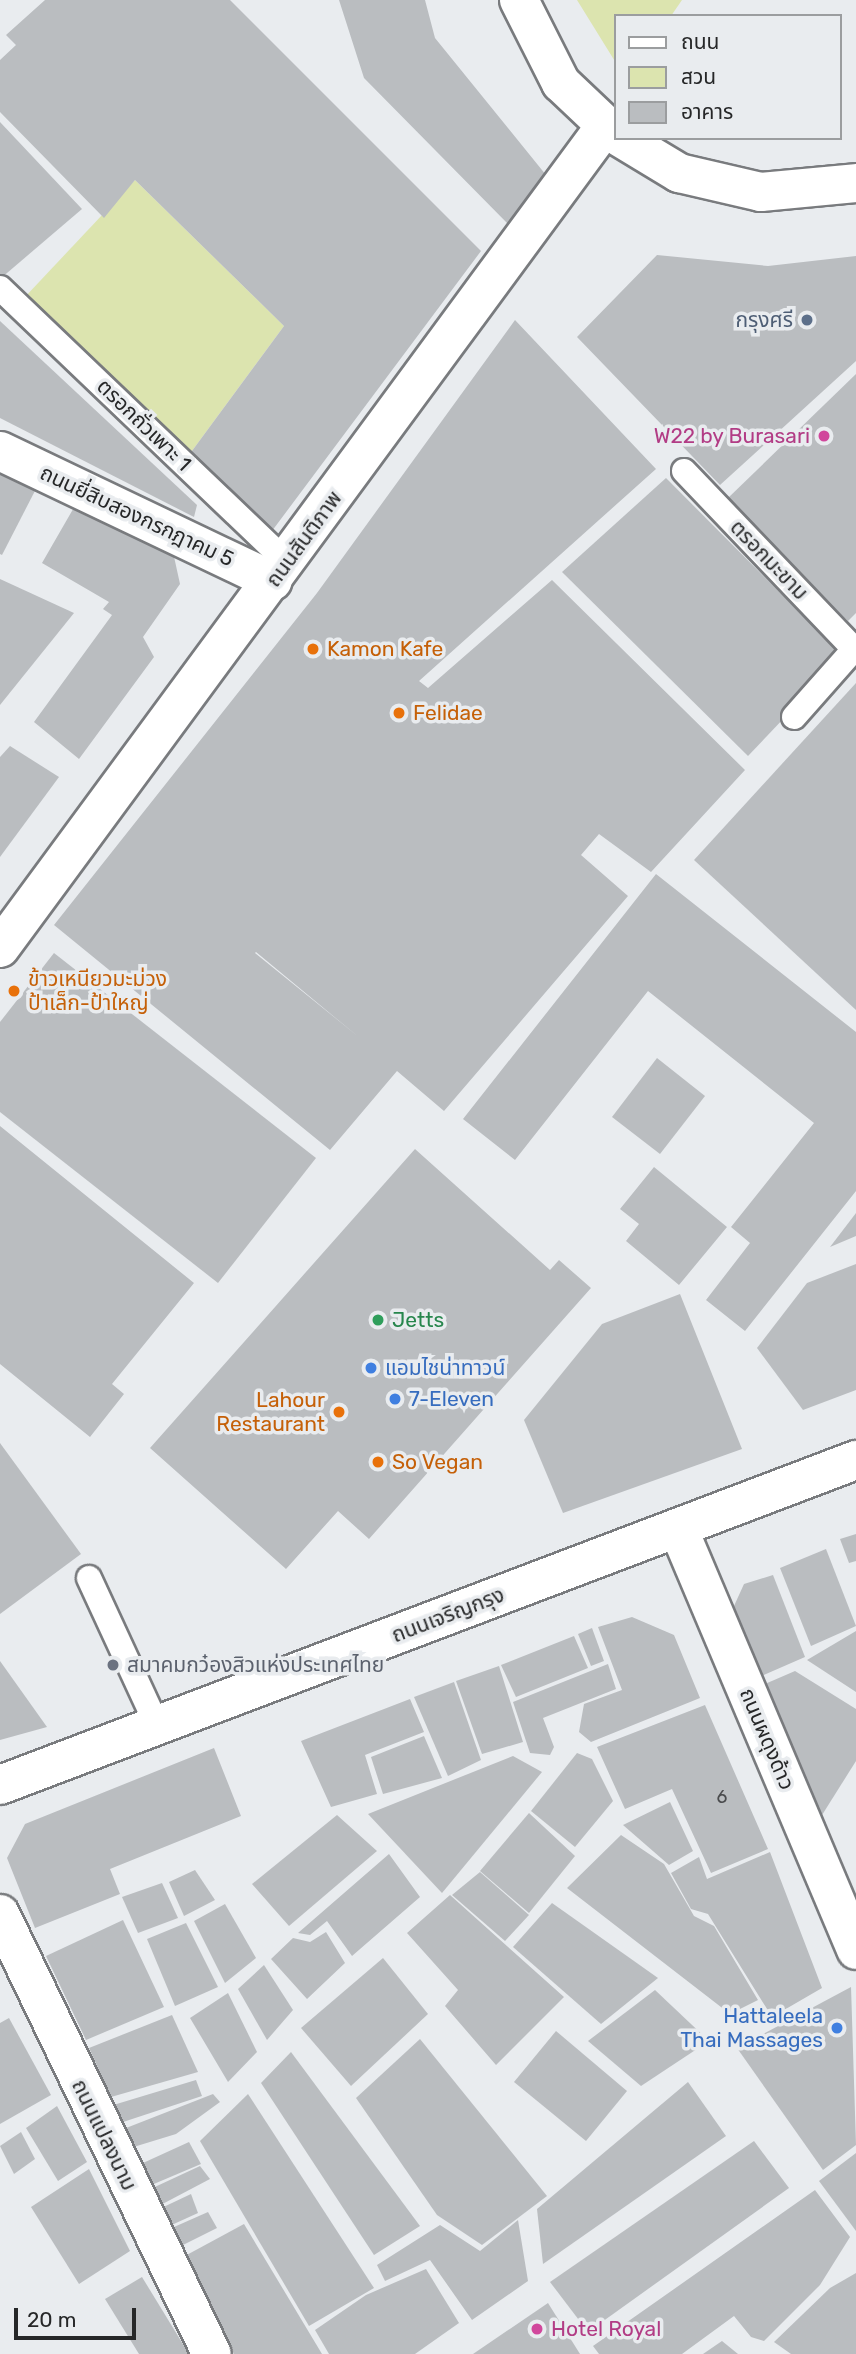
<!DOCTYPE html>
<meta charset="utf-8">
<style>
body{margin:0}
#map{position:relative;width:856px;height:2354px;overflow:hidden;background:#e9ecef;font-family:Rubik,"Noto Sans Thai",sans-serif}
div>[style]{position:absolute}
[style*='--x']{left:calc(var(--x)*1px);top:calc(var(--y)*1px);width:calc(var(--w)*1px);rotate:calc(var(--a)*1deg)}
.green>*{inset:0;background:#dce4af}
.building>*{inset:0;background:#babdc0}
.roads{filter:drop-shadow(2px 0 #797b7e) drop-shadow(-2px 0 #797b7e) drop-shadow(0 2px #797b7e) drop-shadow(0 -2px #797b7e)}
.service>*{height:24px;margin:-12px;padding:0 12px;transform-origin:12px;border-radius:12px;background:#fff}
.minor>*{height:38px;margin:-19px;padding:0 19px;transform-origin:19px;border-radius:19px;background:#fff}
.tertiary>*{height:38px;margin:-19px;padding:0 19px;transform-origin:19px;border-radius:19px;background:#fff}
.primary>*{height:38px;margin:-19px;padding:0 19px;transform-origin:19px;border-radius:19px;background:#fff}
.dots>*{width:19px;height:19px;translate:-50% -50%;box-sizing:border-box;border:4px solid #e9ecef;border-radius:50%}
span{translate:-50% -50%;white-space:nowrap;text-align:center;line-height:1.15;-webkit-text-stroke:7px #e9ecef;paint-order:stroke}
.number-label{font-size:18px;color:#4b4c4e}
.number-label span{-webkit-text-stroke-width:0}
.service-label{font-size:21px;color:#4e5e75}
.right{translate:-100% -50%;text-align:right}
.street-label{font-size:21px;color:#262728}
.hotel-label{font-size:21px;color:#b23c85}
.left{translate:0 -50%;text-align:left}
.food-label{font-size:21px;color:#c56008}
.leisure-label{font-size:21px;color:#27864d}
.shop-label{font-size:21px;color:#366cbe}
.worship-label{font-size:21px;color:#5b616d}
.legend{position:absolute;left:614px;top:14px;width:228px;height:126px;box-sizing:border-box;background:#e9ecef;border:2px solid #9b9d9f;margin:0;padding:9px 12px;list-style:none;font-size:21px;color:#262728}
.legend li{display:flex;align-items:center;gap:14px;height:35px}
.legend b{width:35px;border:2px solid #9b9d9f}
.scale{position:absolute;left:14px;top:2308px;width:122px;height:32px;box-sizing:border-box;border:4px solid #262728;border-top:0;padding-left:9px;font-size:21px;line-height:24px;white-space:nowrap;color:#262728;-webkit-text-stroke:5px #e9ecef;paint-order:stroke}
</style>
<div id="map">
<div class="green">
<i style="clip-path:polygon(577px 0,682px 0,671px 16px,616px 16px,616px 63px)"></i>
<i style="clip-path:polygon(135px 180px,284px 326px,189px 455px,24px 298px)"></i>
</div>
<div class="building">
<i style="clip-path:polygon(45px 0,230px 0,481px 251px,266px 539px,189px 455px,284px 326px,135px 180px,104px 218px,0 112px,0 60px,16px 45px,6px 35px)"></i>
<i style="clip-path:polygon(339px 0,425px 0,435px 38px,546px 175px,508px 224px,364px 78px)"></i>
<i style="clip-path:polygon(0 122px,82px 209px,0 279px)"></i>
<i style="clip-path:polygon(657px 255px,768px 266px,856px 256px,856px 361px,720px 485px,577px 337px)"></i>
<i style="clip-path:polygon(evenodd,515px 320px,656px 469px,419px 681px,428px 688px,552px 580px,745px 770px,651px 872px,599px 834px,581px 855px,628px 896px,444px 1111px,397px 1071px,330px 1150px,54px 925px,317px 593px,515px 320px,256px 952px,332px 1015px,360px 1038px,255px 953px,256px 952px)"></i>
<i style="clip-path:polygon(0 321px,197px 505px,194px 517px,0 418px)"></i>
<i style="clip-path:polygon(856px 374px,856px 613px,848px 621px,728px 498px)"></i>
<i style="clip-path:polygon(0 466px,39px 483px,2px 555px,0 554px)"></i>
<i style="clip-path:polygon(666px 478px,843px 656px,748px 756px,562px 572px)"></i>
<i style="clip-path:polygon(76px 504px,173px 552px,180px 584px,143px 637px,154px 657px,79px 759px,34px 722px,112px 615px,103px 609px,109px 602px,42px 563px)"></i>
<i style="clip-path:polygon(0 579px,74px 613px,0 705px)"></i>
<i style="clip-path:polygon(856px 683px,856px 1010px,694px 860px)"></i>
<i style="clip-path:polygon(10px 746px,59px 777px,0 857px,0 757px)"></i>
<i style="clip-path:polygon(656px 874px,856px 1032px,856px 1191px,745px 1331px,706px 1300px,750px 1243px,731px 1227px,814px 1123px,648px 991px,515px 1160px,463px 1119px)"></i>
<i style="clip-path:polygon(54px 953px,316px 1158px,218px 1283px,0 1112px,0 1022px)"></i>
<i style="clip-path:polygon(657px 1058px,705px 1096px,660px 1154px,612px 1117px)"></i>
<i style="clip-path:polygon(0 1126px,194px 1283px,112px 1384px,124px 1394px,90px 1437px,0 1364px)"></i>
<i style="clip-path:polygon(415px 1149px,550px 1270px,559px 1260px,591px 1288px,369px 1539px,338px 1511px,286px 1569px,150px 1448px)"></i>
<i style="clip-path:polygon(654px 1167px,727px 1227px,679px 1285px,626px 1241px,639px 1224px,620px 1209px)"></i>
<i style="clip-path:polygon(856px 1213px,856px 1236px,830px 1247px)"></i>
<i style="clip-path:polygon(856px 1264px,856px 1390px,803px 1410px,757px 1348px,807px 1283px)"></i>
<i style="clip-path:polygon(680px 1294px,742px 1449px,563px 1513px,524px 1420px,602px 1324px)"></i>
<i style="clip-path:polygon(0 1443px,81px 1554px,0 1614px)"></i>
<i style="clip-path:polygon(856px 1534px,856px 1561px,849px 1563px,840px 1539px)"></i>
<i style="clip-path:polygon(826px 1549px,856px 1626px,811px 1646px,780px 1568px)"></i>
<i style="clip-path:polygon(773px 1575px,805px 1657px,757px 1678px,729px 1617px,744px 1584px)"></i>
<i style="clip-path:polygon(632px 1617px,674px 1635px,700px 1698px,591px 1742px,579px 1732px,584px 1704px,622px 1690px,598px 1627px)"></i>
<i style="clip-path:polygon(592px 1628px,604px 1661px,591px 1666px,578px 1634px)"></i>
<i style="clip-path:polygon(856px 1631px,856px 1692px,807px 1660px)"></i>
<i style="clip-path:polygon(574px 1636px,588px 1668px,516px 1697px,501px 1665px)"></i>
<i style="clip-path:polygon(0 1661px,47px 1727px,0 1740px)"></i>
<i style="clip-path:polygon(608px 1664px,616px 1689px,543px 1718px,554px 1747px,550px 1755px,530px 1753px,513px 1702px)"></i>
<i style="clip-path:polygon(499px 1666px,523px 1742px,482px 1754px,456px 1681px)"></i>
<i style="clip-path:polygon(795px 1671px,856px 1709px,856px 1761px,817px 1823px,758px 1687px)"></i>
<i style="clip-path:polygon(454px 1682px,481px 1760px,448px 1776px,414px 1697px)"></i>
<i style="clip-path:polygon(410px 1699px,424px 1732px,365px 1755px,377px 1794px,331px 1807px,301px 1741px)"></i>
<i style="clip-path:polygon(705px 1705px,768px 1849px,711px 1873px,672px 1789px,625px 1809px,597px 1747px)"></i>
<i style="clip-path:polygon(424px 1736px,442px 1778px,383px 1794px,371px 1757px)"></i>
<i style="clip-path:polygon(214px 1748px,241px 1816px,110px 1869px,120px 1894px,35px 1928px,7px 1858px,25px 1824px)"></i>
<i style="clip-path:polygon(577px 1753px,592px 1759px,613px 1801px,575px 1847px,531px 1811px)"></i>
<i style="clip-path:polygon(513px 1756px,542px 1772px,442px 1893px,368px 1814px)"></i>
<i style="clip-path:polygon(670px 1802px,693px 1851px,669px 1865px,623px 1825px)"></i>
<i style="clip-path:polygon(529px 1813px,575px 1856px,529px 1913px,480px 1871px)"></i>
<i style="clip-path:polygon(337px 1815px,377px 1851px,289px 1926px,252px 1884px)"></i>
<i style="clip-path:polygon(621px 1835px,664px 1864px,694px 1916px,714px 1926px,758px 2000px,730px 2014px,567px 1888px)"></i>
<i style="clip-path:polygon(770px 1852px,822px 1988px,772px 2017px,708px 1914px,691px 1909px,671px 1873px,699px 1857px,707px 1879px)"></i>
<i style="clip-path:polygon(389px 1854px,420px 1897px,352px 1956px,327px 1921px,310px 1935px,298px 1933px)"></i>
<i style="clip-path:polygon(195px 1870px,215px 1900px,184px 1916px,169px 1882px)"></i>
<i style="clip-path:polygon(480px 1872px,529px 1915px,505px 1941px,452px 1895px)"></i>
<i style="clip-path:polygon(162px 1883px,178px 1918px,138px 1933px,122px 1897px)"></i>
<i style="clip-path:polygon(450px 1895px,564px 1997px,496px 2065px,445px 2006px,458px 1990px,407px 1933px)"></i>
<i style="clip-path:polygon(552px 1903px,658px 1978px,601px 2024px,513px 1947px)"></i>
<i style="clip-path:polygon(225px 1904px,256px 1958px,225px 1983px,194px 1921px)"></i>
<i style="clip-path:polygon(123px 1920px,164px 2007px,86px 2040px,46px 1956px)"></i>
<i style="clip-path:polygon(186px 1923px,218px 1987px,175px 2006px,147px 1939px)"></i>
<i style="clip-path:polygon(326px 1932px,345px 1963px,307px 1999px,271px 1959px,293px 1938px,310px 1942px)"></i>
<i style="clip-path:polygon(383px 1958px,428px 2014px,351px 2086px,301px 2028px)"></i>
<i style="clip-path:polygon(264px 1965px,293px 2010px,267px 2040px,238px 1989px)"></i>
<i style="clip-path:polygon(851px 1987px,856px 2145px,823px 2170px,737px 2048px)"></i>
<i style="clip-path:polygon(655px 1990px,709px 2041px,641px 2086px,588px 2041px)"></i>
<i style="clip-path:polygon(228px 1993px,257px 2052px,228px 2082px,190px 2018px)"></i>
<i style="clip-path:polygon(172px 2015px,198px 2072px,111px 2097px,89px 2048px)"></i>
<i style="clip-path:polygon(9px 2018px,51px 2095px,0 2124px,0 2023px)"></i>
<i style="clip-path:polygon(556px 2031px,627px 2091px,586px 2141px,514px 2082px)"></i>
<i style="clip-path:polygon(420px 2039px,547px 2196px,482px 2245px,437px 2215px,356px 2098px)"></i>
<i style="clip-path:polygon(291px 2052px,420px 2226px,374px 2255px,261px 2083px)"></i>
<i style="clip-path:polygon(196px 2080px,202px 2096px,117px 2124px,110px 2106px)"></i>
<i style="clip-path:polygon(688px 2082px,726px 2136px,543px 2264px,537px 2209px)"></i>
<i style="clip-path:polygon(213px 2094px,220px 2102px,176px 2134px,127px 2149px,121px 2130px)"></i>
<i style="clip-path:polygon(248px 2094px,374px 2288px,309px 2326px,200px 2141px)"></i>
<i style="clip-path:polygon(57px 2106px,87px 2162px,58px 2181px,26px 2128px)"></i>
<i style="clip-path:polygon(21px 2132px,35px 2159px,14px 2174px,0 2146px)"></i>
<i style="clip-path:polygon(754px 2141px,789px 2188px,588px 2332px,550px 2282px)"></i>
<i style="clip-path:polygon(189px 2142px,201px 2164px,142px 2189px,132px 2168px)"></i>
<i style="clip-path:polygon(856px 2153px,856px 2231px,819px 2181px)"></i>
<i style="clip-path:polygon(200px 2166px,210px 2179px,153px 2209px,144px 2192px)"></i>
<i style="clip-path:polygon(89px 2169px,130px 2251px,79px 2284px,31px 2207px)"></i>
<i style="clip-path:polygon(815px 2190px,850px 2237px,820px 2285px,764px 2341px,751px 2337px,734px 2316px,682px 2354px,599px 2354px,593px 2346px)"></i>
<i style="clip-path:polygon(191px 2194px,198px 2213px,165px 2228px,155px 2211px)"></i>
<i style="clip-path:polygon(208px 2212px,217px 2228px,173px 2250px,165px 2231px)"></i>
<i style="clip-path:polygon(518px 2220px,528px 2281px,472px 2320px,430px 2260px,385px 2281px,377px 2265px,440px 2225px,480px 2251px)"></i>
<i style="clip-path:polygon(244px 2224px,322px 2354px,234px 2354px,183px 2257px)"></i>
<i style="clip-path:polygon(426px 2269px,459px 2323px,415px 2354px,329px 2354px,315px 2330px,366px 2295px)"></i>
<i style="clip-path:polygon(856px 2273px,856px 2354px,791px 2354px,774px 2342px,830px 2288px)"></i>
<i style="clip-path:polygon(142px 2277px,189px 2354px,139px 2354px,105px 2299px)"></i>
<i style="clip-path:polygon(548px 2303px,580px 2354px,473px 2354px)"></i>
<i style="clip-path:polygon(722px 2341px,738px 2354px,703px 2354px)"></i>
</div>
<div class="roads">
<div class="service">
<i style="--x:0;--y:288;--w:397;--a:43.7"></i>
<i style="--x:684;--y:471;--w:246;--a:46.3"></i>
<i style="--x:794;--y:717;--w:94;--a:-48.5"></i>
<i style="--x:89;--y:1578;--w:162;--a:65.2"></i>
</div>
<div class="minor">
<i style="--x:0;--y:451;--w:302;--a:25.5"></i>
<i style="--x:0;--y:948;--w:1018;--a:-53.63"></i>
<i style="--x:678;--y:1528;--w:458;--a:67.1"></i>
</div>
<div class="tertiary">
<i style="--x:519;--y:0;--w:93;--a:63.2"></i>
<i style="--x:561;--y:83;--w:76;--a:43.4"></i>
<i style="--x:621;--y:138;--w:68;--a:31.1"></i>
<i style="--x:679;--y:173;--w:84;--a:13"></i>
<i style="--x:761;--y:192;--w:95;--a:-5.4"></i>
<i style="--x:0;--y:1914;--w:488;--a:64.3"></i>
</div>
<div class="primary">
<i style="--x:0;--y:1785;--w:916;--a:-20.79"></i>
</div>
</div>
<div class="dots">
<i style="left:807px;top:320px;background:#5c6f8a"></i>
<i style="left:824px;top:436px;background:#d1479c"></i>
<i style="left:313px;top:649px;background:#e8710a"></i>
<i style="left:399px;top:713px;background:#e8710a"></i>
<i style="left:14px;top:991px;background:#e8710a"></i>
<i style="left:378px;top:1320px;background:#2e9e5b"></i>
<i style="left:371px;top:1368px;background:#3f7fe0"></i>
<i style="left:395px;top:1399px;background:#3f7fe0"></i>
<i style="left:339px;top:1412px;background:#e8710a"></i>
<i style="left:378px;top:1462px;background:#e8710a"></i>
<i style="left:113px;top:1665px;background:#6b7280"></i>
<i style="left:837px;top:2028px;background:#3f7fe0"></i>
<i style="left:537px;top:2329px;background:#d1479c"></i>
</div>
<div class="number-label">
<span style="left:722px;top:1797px">6</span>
</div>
<div class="service-label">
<span class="right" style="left:793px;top:320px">กรุงศรี</span>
</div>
<div class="street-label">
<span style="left:144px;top:425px;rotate:44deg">ตรอกถั่วเพาะ 1</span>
<span style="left:137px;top:516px;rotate:25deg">ถนนยี่สิบสองกรกฎาคม 5</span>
<span style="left:304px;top:539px;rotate:-54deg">ถนนสันติภาพ</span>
<span style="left:769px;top:560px;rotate:46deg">ตรอกมะขาม</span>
<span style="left:448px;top:1615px;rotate:-21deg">ถนนเจริญกรุง</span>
<span style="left:767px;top:1739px;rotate:67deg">ถนนผดุงด้าว</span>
<span style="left:104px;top:2135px;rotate:64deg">ถนนแปลงนาม</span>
</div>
<div class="hotel-label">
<span class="right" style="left:810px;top:436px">W22 by Burasari</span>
<span class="left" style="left:551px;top:2329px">Hotel Royal</span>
</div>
<div class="food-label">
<span class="left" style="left:327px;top:649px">Kamon Kafe</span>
<span class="left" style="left:413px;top:713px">Felidae</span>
<span class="left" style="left:28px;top:991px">ข้าวเหนียวมะม่วง<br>ป้าเล็ก-ป้าใหญ่</span>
<span class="right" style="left:325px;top:1412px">Lahour<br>Restaurant</span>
<span class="left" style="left:392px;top:1462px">So Vegan</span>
</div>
<div class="leisure-label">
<span class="left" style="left:392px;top:1320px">Jetts</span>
</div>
<div class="shop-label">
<span class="left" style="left:385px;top:1368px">แอมไชน่าทาวน์</span>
<span class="left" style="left:409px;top:1399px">7-Eleven</span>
<span class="right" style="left:823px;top:2028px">Hattaleela<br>Thai Massages</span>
</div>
<div class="worship-label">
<span class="left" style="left:127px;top:1665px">สมาคมกว๋องสิวแห่งประเทศไทย</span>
</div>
<ul class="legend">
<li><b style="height:9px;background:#fff"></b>ถนน</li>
<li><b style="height:19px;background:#dce4af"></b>สวน</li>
<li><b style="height:19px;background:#babdc0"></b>อาคาร</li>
</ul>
<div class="scale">20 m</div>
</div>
